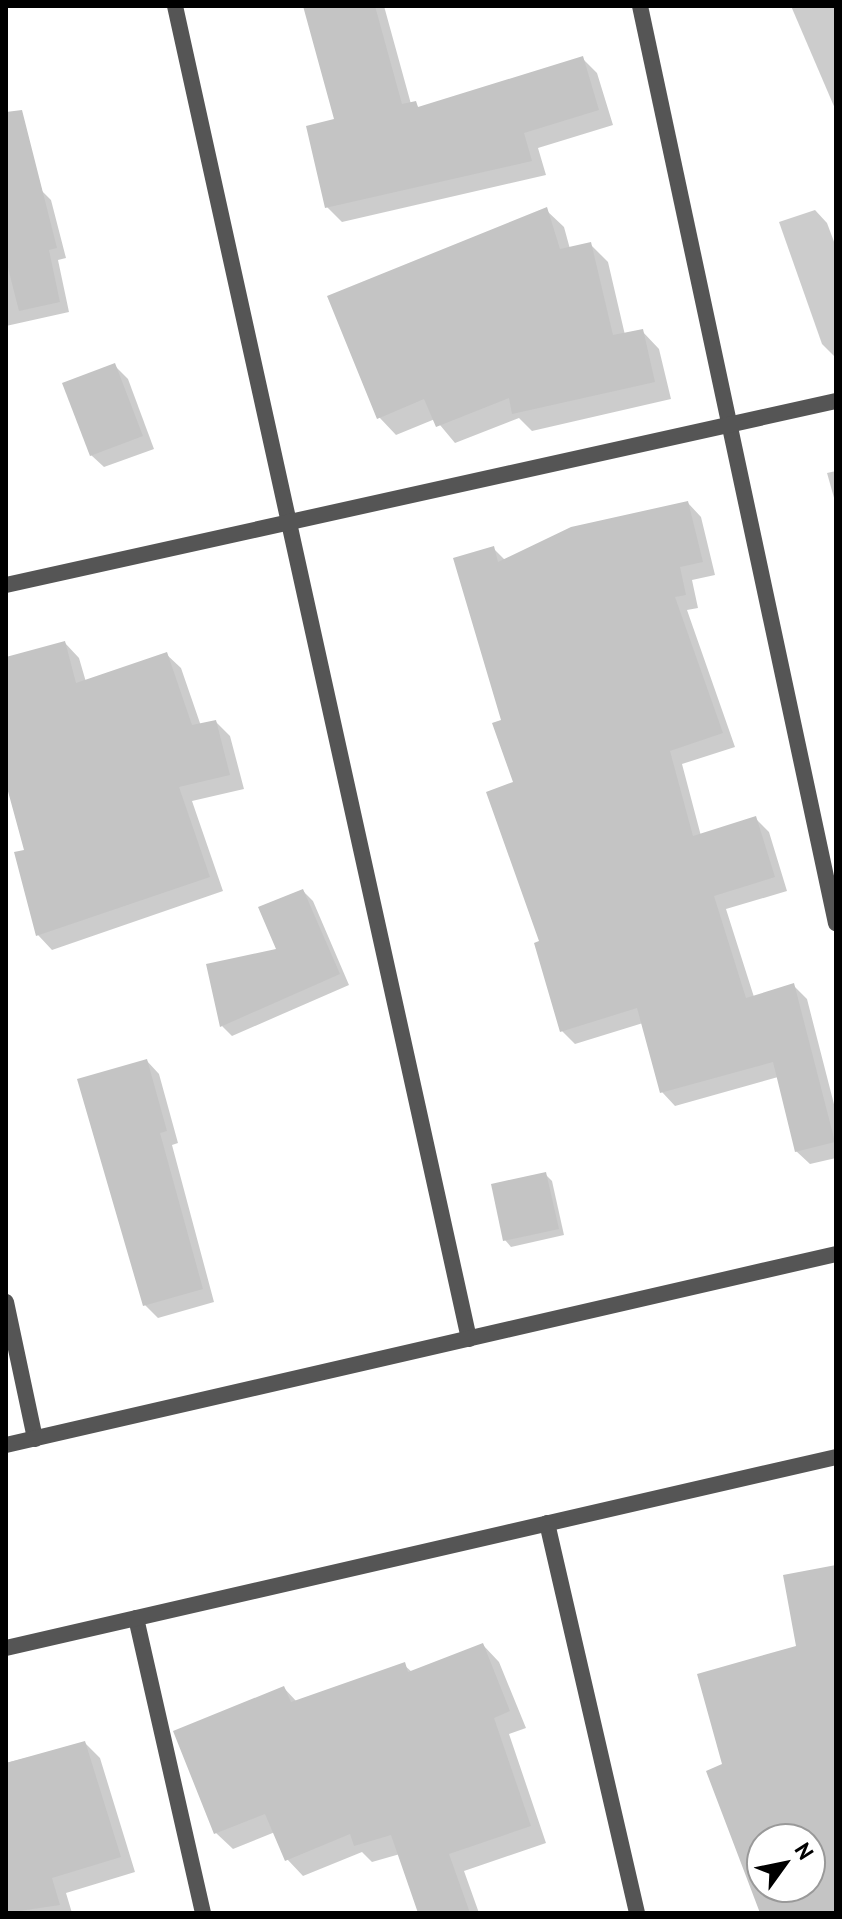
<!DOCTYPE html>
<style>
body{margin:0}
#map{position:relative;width:842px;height:1919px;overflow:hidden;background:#fff;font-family:"PT Sans",sans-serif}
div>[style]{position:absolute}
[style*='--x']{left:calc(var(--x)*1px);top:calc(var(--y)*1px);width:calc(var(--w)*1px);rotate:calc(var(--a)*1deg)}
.shadow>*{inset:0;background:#0003}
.building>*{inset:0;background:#c4c4c4}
.minor>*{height:16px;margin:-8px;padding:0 8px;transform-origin:8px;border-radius:8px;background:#555}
.tertiary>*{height:16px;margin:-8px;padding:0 8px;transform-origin:8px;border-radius:8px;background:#555}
span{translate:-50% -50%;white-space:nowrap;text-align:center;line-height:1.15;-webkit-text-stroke:6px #fff;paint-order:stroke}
.frame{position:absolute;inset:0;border:8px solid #000;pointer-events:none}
.north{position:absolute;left:746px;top:1823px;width:80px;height:80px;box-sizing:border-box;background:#fff;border:2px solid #999;border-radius:50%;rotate:57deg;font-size:22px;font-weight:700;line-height:32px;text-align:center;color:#000}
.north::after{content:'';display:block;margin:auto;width:28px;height:36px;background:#000;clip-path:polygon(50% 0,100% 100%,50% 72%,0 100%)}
</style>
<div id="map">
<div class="shadow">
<i style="clip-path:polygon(305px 6px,384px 6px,411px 104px,421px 108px,582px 58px,597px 73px,613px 125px,538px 148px,546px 175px,342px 222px,327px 207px,337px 121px)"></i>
<i style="clip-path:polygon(791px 6px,836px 6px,836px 111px)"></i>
<i style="clip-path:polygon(41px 190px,51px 200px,66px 258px,58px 260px,69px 312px,6px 326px,6px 198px)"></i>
<i style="clip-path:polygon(546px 210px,564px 227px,570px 249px,590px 244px,608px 262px,625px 335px,642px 331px,659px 349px,671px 399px,532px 431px,519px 418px,455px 443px,435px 419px,396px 435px,379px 417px)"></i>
<i style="clip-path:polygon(815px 210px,827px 223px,836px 247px,835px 357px,822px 344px,779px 222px)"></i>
<i style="clip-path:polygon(115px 366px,128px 379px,154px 449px,104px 467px,91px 455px)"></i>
<i style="clip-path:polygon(836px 471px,836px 505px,827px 473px)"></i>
<i style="clip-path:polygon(688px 503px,701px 517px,715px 575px,692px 580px,698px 608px,687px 610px,735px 747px,682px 764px,701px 836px,756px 819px,769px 832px,787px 891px,726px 909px,754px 997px,794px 986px,807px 999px,836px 1112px,836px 1158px,810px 1164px,796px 1151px,778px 1077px,675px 1106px,662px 1092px,643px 1023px,575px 1044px,562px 1031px,542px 942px,503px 721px,493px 548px,506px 561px)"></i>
<i style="clip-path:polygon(65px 643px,79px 658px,86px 682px,166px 654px,181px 668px,201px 726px,216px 722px,230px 736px,244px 789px,192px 801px,223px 891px,52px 950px,38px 935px,26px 851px,6px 776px,6px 659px)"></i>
<i style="clip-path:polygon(303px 891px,313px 901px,349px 985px,232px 1036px,222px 1026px,279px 950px)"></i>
<i style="clip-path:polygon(147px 1061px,159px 1074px,178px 1143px,172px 1145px,214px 1302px,158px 1318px,145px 1305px)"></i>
<i style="clip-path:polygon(546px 1175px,552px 1181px,564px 1235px,511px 1247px,505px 1240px)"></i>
<i style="clip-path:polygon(483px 1645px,499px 1662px,526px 1728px,509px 1734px,546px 1843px,464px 1871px,479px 1913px,420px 1913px,400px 1854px,372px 1862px,362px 1852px,303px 1876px,287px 1859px,275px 1832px,233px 1849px,216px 1833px,284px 1688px,297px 1702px,404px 1665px,412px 1672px)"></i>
<i style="clip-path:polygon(85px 1743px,100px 1758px,135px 1872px,66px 1893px,72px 1913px,6px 1913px,6px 1763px)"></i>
</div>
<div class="building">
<i style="clip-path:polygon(303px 6px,375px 6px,402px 104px,416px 101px,418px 107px,583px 56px,599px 110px,524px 133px,532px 161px,325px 208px,306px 126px,334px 119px)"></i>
<i style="clip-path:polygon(22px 110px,57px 248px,49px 250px,60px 302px,19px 311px,6px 260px,6px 112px)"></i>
<i style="clip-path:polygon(547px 207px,560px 249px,591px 242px,613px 335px,643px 329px,655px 382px,512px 414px,509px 398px,436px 427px,424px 399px,377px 419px,327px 296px)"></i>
<i style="clip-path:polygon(115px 363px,143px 436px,90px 456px,62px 383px)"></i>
<i style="clip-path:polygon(688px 501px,703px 562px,680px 567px,686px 595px,675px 597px,723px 733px,670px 751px,693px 836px,756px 816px,775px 877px,714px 896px,746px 998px,794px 983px,835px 1142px,795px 1152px,773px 1062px,660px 1093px,637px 1008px,560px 1032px,534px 943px,539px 941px,486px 792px,513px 782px,492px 723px,501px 720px,453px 558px,494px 546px,498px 562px,571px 527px)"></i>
<i style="clip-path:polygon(65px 641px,76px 683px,167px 652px,192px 725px,216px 720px,230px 775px,179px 787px,210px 877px,36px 936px,14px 852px,24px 850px,6px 784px,6px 657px)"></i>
<i style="clip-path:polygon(303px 889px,340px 974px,220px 1027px,206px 964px,276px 949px,258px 907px)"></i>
<i style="clip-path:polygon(147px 1059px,167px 1131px,160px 1133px,203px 1289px,143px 1306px,77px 1079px)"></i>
<i style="clip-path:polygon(546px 1172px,559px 1229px,503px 1241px,491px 1184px)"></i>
<i style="clip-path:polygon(evenodd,836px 1565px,836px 1913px,760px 1913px,706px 1771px,722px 1764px,697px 1674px,796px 1646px,783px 1575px,836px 1565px,762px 1839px,810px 1839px,810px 1887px,762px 1887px,762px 1839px)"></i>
<i style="clip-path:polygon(483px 1643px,510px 1711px,494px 1718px,531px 1826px,449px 1854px,470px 1913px,418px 1913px,391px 1835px,354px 1846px,350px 1834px,285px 1861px,265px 1814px,214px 1834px,173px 1731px,284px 1686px,291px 1702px,405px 1662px,408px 1672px)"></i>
<i style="clip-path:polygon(85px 1741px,121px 1857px,52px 1878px,60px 1905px,6px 1913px,6px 1763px)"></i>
</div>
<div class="minor">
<i style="--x:175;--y:6;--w:1365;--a:77.56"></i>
<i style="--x:640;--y:6;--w:938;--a:77.94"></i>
<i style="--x:6;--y:585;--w:850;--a:-12.5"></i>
<i style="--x:6;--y:1302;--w:140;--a:78"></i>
<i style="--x:547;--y:1523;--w:400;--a:77"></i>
<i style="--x:136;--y:1618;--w:303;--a:77.2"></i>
</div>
<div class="tertiary">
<i style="--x:6;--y:1445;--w:852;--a:-12.96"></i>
<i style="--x:6;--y:1648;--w:852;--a:-12.96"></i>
</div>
<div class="frame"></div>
<div class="north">N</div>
</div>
